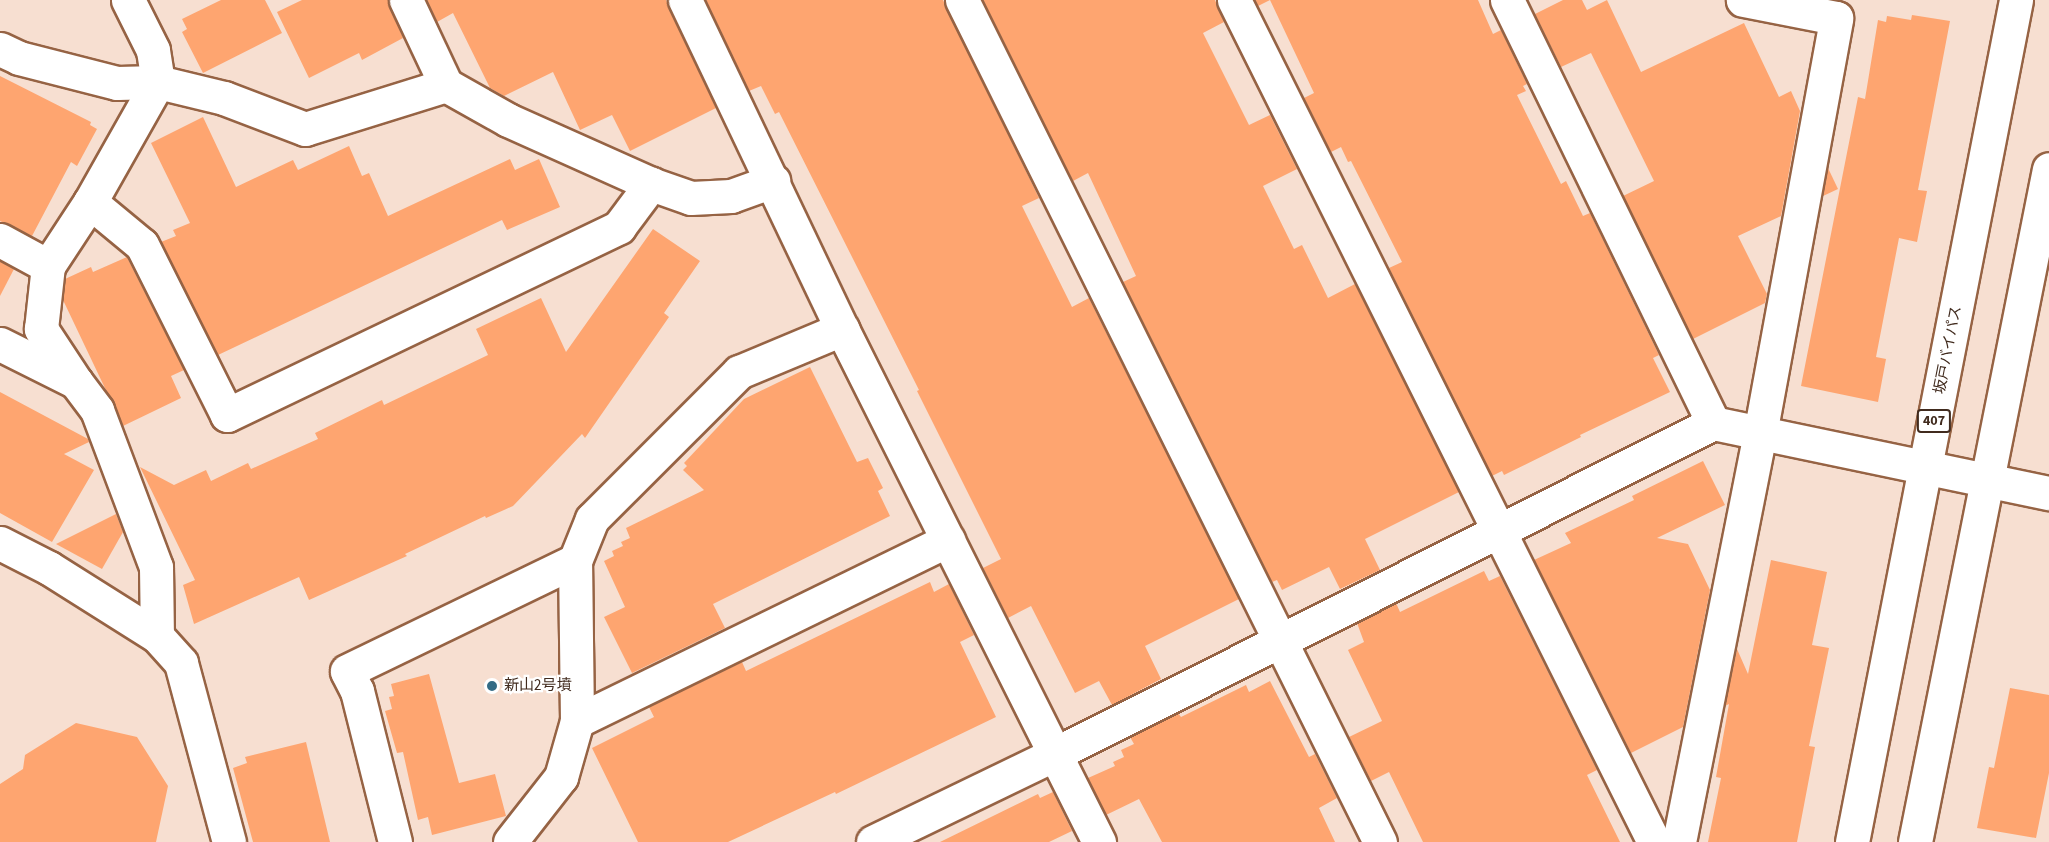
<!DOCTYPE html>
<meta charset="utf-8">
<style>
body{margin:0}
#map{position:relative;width:2049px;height:842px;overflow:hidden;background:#f7dfd1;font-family:"Source Sans 3","Noto Sans JP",sans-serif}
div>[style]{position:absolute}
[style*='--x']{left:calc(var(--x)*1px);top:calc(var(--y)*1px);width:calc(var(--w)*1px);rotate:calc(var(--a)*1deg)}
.building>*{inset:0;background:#fea570}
.roads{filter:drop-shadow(2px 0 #966344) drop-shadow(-2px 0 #966344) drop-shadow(0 2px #966344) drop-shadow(0 -2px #966344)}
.street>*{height:33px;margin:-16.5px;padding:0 16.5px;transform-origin:16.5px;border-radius:16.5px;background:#fff}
.highway>*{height:33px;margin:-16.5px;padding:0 16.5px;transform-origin:16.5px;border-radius:16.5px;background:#fff}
.dots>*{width:16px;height:16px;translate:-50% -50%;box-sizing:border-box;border:3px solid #fff;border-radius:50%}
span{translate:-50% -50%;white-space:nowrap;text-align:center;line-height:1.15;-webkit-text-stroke:4.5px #fff;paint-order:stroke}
.shield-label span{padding:2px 4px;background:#fff;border:2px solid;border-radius:4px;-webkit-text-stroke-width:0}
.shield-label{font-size:14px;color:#412b1e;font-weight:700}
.street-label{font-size:15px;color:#412b1e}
.poi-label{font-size:15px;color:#412b1e}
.left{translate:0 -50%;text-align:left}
</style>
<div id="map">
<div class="building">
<i style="clip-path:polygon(221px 0,265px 0,282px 33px,203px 73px,182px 32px,187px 29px,182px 19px)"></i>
<i style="clip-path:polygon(302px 0,388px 0,403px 38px,362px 60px,359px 53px,309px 78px,277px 12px)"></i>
<i style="clip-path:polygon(427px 0,666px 0,716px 108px,630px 151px,612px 115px,580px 130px,553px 72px,504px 96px,490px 88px,453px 13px,437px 22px)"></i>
<i style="clip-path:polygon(706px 0,943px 0,1039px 198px,1022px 206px,1072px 307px,1089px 298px,1239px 599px,1145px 646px,1161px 679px,1112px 705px,1099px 681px,1075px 693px,1031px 606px,1008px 618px,983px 568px,1001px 559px,917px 391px,919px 390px,779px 112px,775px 114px,761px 86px,749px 91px)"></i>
<i style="clip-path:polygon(983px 0,1215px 0,1224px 22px,1203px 33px,1249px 125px,1270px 115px,1297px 169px,1263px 186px,1294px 249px,1302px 245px,1328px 298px,1355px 284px,1459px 492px,1365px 539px,1380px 570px,1340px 589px,1329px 567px,1282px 590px,1277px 580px,1272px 582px,1123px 282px,1136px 276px,1088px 173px,1073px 181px)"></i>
<i style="clip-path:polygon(1255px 0,1478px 0,1493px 34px,1501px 30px,1527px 84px,1523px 86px,1526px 91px,1517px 95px,1561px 184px,1566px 181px,1583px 216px,1590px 213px,1659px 355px,1653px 358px,1670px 392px,1580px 435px,1581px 437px,1504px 475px,1502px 471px,1492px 476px,1389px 268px,1402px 262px,1351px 161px,1348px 162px,1341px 147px,1331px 152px,1304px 98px,1314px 93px,1270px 0,1258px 6px)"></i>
<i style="clip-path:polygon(1563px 0,1582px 0,1587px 10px,1607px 0,1641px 72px,1744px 23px,1779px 97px,1791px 91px,1800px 111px,1781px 216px,1738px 236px,1767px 294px,1765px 303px,1693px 339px,1623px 196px,1654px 181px,1591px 53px,1561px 67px,1535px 14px)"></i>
<i style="clip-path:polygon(1912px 15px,1950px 21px,1918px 190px,1927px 191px,1917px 242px,1899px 238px,1876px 357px,1886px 359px,1878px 402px,1801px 386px,1858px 97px,1865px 99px,1878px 20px,1886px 22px,1887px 16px,1911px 20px)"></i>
<i style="clip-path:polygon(0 76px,91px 122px,90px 125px,97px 129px,77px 166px,71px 162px,32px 236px,0 221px)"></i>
<i style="clip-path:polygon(203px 117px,236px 187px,293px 160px,298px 170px,349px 146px,362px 176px,369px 173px,388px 216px,510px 159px,515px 170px,539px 159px,560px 207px,507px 230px,502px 220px,218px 355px,161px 242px,176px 236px,173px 230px,190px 223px,151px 143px)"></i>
<i style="clip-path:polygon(1828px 168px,1838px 189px,1823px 196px)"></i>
<i style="clip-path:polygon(653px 229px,700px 261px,664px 313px,669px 317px,585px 438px,582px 434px,513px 506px,486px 518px,485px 516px,405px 554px,407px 556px,309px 600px,299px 577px,194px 624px,183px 585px,195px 580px,140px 467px,174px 485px,206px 470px,211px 481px,248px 463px,251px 469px,318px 439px,315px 433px,382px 400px,384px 405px,488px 355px,476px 329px,541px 298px,566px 352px)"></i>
<i style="clip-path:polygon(127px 257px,184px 370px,171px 376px,181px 398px,123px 426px,63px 300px,65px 279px,91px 267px,93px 272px)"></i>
<i style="clip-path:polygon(0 261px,14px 269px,0 296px)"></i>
<i style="clip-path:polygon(810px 367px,857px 462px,868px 458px,883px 488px,878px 491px,890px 516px,713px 604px,725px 628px,632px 673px,604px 617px,625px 607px,604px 561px,614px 556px,612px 551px,623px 546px,621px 542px,630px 538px,626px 528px,704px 490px,683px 470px,687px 466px,684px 463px,744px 399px)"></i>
<i style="clip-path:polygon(0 392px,88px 439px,89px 442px,64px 454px,94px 470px,52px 542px,0 513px)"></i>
<i style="clip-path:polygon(1703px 461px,1725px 505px,1657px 538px,1688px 544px,1710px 590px,1683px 727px,1631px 753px,1534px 560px,1571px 543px,1565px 533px,1634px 500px,1632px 496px)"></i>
<i style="clip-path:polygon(116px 514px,123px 532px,102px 569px,56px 544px)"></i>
<i style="clip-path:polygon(1771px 560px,1827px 572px,1812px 645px,1829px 648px,1809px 746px,1815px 747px,1797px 842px,1708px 842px,1721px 778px,1716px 777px,1729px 704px,1725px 706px,1737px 649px,1748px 674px)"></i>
<i style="clip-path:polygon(1484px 571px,1489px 581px,1500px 576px,1597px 770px,1587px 775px,1620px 842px,1423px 842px,1389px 772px,1371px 781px,1349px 737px,1382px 721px,1348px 650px,1364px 642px,1357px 623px,1396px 603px,1400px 612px)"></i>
<i style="clip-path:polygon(930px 582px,934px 592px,949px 584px,974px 635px,960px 642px,996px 717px,836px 794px,835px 792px,728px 842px,638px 842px,592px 748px,654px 717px,649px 707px,742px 662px,746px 671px)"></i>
<i style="clip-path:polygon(429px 674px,459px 783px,495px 774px,506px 816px,432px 835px,428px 817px,418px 820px,403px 752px,397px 753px,385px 711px,392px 709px,389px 697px,394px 696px,391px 684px)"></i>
<i style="clip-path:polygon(1270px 681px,1309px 757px,1315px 754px,1337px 798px,1319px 808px,1335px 842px,1162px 842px,1139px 799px,1106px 815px,1088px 778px,1115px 766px,1113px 762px,1124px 757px,1121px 750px,1134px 744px,1130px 737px,1178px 713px,1181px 717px,1246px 685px,1249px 692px)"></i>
<i style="clip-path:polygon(2010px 688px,2049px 695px,2049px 773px,2036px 838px,1977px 828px,1989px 767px,1994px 768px)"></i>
<i style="clip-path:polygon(76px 723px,137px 737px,168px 786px,156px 842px,0 842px,0 784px,23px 769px,25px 755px)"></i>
<i style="clip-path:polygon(306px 742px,330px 842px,253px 842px,233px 768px,247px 763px,245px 757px)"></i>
<i style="clip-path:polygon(1053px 792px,1072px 831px,1049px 842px,940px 842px,1038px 794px,1040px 798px)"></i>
</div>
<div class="roads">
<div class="street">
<i style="--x:406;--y:0;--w:94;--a:64.8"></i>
<i style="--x:685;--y:0;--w:365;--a:64.5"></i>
<i style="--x:842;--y:329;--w:574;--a:63.39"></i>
<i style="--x:962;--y:0;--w:940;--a:63.6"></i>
<i style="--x:1234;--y:0;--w:941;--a:63.49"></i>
<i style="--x:1507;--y:0;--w:470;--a:64"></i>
<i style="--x:0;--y:49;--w:21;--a:25"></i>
<i style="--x:19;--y:58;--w:101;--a:14.3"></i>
<i style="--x:117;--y:83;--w:41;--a:-1.4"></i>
<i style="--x:158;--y:82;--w:68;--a:13.6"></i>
<i style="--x:224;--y:98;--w:87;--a:20.9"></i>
<i style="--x:305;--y:129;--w:148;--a:-17.3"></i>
<i style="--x:446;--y:85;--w:71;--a:29.4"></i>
<i style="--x:508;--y:120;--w:157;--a:24.1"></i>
<i style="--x:651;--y:184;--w:42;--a:19.3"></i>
<i style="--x:691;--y:198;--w:40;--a:-2.9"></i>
<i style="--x:731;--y:196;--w:45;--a:-19.7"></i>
<i style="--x:90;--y:202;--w:67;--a:39.6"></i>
<i style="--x:142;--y:245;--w:190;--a:63.4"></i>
<i style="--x:227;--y:415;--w:435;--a:-25.6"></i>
<i style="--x:619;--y:227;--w:54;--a:-53.3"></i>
<i style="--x:0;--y:240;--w:55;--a:28.4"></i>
<i style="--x:0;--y:344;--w:85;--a:26.6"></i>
<i style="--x:76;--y:382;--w:35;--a:53"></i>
<i style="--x:97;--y:410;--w:168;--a:69.4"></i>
<i style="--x:156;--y:567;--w:69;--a:89.2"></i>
<i style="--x:76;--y:382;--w:64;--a:-123.4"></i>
<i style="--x:41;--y:329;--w:63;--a:-83.7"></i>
<i style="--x:48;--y:266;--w:77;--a:-56.7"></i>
<i style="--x:90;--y:202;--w:138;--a:-60.5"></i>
<i style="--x:158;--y:82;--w:32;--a:-99"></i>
<i style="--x:153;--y:50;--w:56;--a:-116.6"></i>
<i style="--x:0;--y:543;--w:55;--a:27"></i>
<i style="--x:49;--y:568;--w:128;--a:32.2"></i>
<i style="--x:157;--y:636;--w:36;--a:48"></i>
<i style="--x:181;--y:663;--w:185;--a:75"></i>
<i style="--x:577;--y:721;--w:413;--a:-26"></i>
<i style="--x:395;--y:842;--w:156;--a:-104.1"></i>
<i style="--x:357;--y:691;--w:22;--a:-117"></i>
<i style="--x:347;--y:671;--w:253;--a:-25.8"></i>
<i style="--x:510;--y:842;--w:83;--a:-51.9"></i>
<i style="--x:561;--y:777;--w:58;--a:-74.1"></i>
<i style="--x:577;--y:721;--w:160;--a:-90.7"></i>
<i style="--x:575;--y:561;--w:45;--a:-68"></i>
<i style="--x:592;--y:519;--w:208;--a:-45"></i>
<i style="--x:739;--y:372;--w:112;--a:-22.7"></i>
<i style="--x:873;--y:842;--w:202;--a:-25.8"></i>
<i style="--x:1055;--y:754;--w:737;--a:-26.7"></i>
<i style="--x:1713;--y:423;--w:343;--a:11.8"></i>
<i style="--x:1679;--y:842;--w:416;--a:-78.8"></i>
<i style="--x:1760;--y:434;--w:423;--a:-79.6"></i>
<i style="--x:1836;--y:18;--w:95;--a:-169"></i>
</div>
<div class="highway">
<i style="--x:1852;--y:842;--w:858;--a:-78.98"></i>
<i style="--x:1915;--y:842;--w:686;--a:-78.74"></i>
</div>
</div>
<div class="dots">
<i style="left:492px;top:686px;background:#336b85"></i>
</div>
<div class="shield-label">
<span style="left:1934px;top:421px">407</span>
</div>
<div class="street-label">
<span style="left:1948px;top:350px;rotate:-79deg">坂戸バイパス</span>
</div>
<div class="poi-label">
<span class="left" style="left:504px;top:686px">新山2号墳</span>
</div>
</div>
